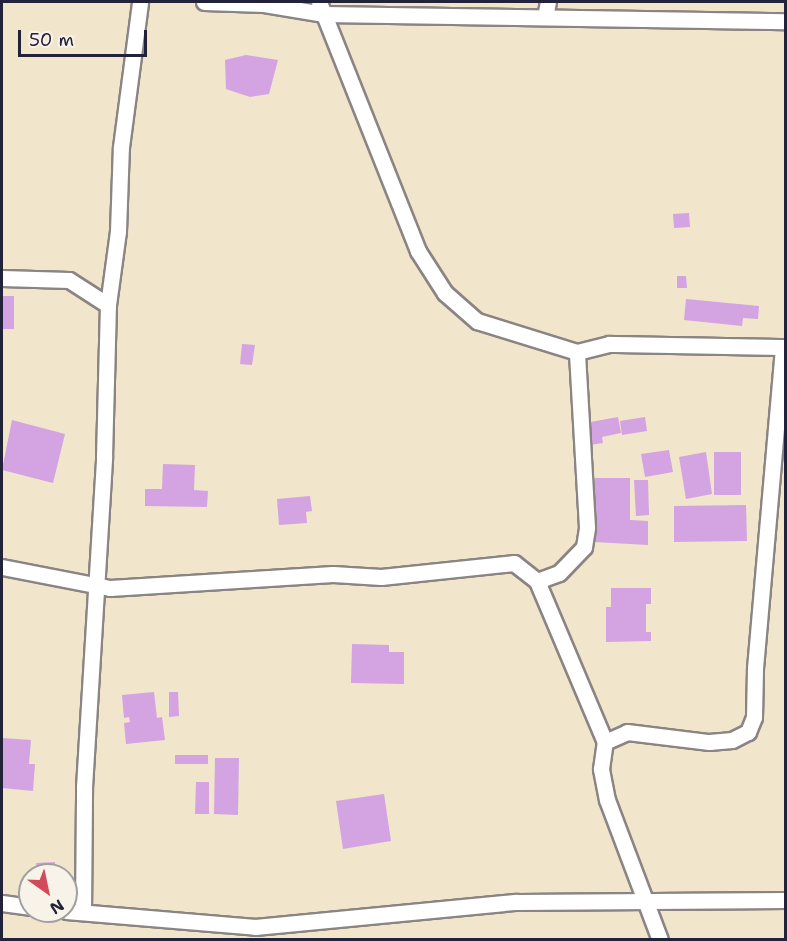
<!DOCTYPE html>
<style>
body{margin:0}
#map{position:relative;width:787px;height:941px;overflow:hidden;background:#f1e5cb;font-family:"Shantell Sans",sans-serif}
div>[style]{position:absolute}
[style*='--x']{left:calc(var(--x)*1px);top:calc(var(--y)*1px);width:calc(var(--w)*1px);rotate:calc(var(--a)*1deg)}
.building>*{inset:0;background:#d3a3e2}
.roads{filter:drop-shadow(2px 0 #8a8483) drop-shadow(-2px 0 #8a8483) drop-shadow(0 2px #8a8483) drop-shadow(0 -2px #8a8483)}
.minor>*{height:15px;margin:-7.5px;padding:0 7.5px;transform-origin:7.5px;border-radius:7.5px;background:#fff}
span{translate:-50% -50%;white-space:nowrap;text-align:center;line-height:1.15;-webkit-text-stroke:4.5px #f7f3e8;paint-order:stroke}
.frame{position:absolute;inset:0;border:3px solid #22223b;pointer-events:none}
.north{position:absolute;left:18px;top:863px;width:60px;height:60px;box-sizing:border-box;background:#f7f3e8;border:2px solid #a29fa3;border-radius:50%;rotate:147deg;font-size:16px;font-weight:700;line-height:24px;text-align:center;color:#22223b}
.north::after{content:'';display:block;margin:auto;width:21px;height:27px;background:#d1495b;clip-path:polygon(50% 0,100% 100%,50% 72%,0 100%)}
.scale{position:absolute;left:18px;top:30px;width:129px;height:27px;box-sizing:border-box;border:3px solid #22223b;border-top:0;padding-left:8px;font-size:18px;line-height:21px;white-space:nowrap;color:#22223b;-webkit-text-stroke:4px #f7f3e8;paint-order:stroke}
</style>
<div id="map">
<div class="building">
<i style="clip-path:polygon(246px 55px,278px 60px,269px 94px,250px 97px,226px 89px,225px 60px)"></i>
<i style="clip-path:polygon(689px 213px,690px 227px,674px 228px,673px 214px)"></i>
<i style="clip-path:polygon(677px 276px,686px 276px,687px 288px,677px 288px)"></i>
<i style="clip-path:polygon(2px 296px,14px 296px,14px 329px,2px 329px)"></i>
<i style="clip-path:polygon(686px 299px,759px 306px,758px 319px,743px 318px,742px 326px,684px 320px)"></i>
<i style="clip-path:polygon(242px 344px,255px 345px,252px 365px,240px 364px)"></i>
<i style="clip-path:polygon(618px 417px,621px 433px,602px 437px,603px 443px,589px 445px,585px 423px)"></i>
<i style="clip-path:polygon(645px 417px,647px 431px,622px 435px,620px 421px)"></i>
<i style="clip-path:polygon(12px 420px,65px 434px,53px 483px,2px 470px)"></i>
<i style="clip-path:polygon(669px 450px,673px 472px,645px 477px,641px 454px)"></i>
<i style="clip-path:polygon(706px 452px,712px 494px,686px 499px,679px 457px)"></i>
<i style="clip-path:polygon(714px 452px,741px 452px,741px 495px,714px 495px)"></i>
<i style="clip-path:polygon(163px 464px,195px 465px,194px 490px,208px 491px,207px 507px,145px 506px,145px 489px,162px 489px)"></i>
<i style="clip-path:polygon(595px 478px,630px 478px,630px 520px,648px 521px,648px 545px,595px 542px)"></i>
<i style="clip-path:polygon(634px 480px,648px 480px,649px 515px,636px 516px)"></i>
<i style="clip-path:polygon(310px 496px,312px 511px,306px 512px,307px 523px,279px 525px,277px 499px)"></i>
<i style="clip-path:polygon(746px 505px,747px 541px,674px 542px,674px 506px)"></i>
<i style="clip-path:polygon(611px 588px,651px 588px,651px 604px,646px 604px,646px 632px,651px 632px,651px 641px,606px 642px,606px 607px,611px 607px)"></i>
<i style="clip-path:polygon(352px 644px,389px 645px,389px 652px,404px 652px,404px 684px,351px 683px)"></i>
<i style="clip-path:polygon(154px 692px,157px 718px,162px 717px,165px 740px,126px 744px,124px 723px,130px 722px,129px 717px,124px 718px,122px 695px)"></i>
<i style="clip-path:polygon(169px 692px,178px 692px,179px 716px,169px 717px)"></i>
<i style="clip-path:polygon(2px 738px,31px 740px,29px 764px,35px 764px,33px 791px,2px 788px)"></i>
<i style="clip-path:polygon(175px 755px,208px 755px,208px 764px,175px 764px)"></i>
<i style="clip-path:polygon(215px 758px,239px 758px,238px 815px,214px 814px)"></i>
<i style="clip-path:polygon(196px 782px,209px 782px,209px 814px,195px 814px)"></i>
<i style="clip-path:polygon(384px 794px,391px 841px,343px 849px,336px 801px)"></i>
<i style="clip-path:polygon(55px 862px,56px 875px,37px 875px,36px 863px)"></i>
</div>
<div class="roads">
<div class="minor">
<i style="--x:204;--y:2;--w:60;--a:1.9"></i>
<i style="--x:264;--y:4;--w:61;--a:9.5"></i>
<i style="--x:324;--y:14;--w:462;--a:0.9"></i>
<i style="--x:319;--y:2;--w:268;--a:68.3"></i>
<i style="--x:418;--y:251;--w:50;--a:57.3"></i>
<i style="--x:445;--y:293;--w:43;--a:41.2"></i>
<i style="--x:477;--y:321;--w:105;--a:17.2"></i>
<i style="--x:545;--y:17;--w:15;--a:-79"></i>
<i style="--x:2;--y:278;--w:67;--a:1.7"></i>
<i style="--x:69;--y:280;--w:46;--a:32.7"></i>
<i style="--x:2;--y:567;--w:110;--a:11"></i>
<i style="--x:110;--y:588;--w:223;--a:-3.6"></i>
<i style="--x:333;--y:574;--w:48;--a:3.6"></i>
<i style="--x:381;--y:577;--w:134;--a:-6"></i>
<i style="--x:514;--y:563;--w:29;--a:38"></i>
<i style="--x:605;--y:742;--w:24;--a:-24"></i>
<i style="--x:627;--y:732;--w:83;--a:7"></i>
<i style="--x:709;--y:742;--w:23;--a:-5"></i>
<i style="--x:732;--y:740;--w:18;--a:-27"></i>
<i style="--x:748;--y:732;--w:16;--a:-68"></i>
<i style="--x:754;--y:717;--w:49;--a:-88.8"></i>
<i style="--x:755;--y:668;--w:322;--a:-85"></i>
<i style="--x:2;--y:903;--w:28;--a:8"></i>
<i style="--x:66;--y:911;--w:190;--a:4.8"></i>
<i style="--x:255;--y:927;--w:263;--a:-5.5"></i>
<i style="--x:517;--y:902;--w:269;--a:-0.4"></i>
<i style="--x:83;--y:912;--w:125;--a:-89.5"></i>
<i style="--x:84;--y:787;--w:331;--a:-86.5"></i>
<i style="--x:104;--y:457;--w:152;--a:-88.5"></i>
<i style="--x:108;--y:305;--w:75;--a:-82.3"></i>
<i style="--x:118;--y:231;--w:84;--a:-88"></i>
<i style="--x:121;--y:147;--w:146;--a:-82.5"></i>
<i style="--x:660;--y:940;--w:150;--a:-110.7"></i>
<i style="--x:607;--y:800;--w:32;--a:-101"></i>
<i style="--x:601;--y:769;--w:27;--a:-82"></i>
<i style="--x:605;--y:742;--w:175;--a:-112.9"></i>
<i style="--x:537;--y:581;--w:23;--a:-20"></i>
<i style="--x:559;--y:573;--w:36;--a:-46"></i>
<i style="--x:584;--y:547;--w:20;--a:-81"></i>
<i style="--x:587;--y:527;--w:175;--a:-93.3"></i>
<i style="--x:577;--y:352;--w:33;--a:-14"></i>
<i style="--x:609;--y:344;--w:177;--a:1"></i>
</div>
</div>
<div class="frame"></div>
<div class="north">N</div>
<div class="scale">50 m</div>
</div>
